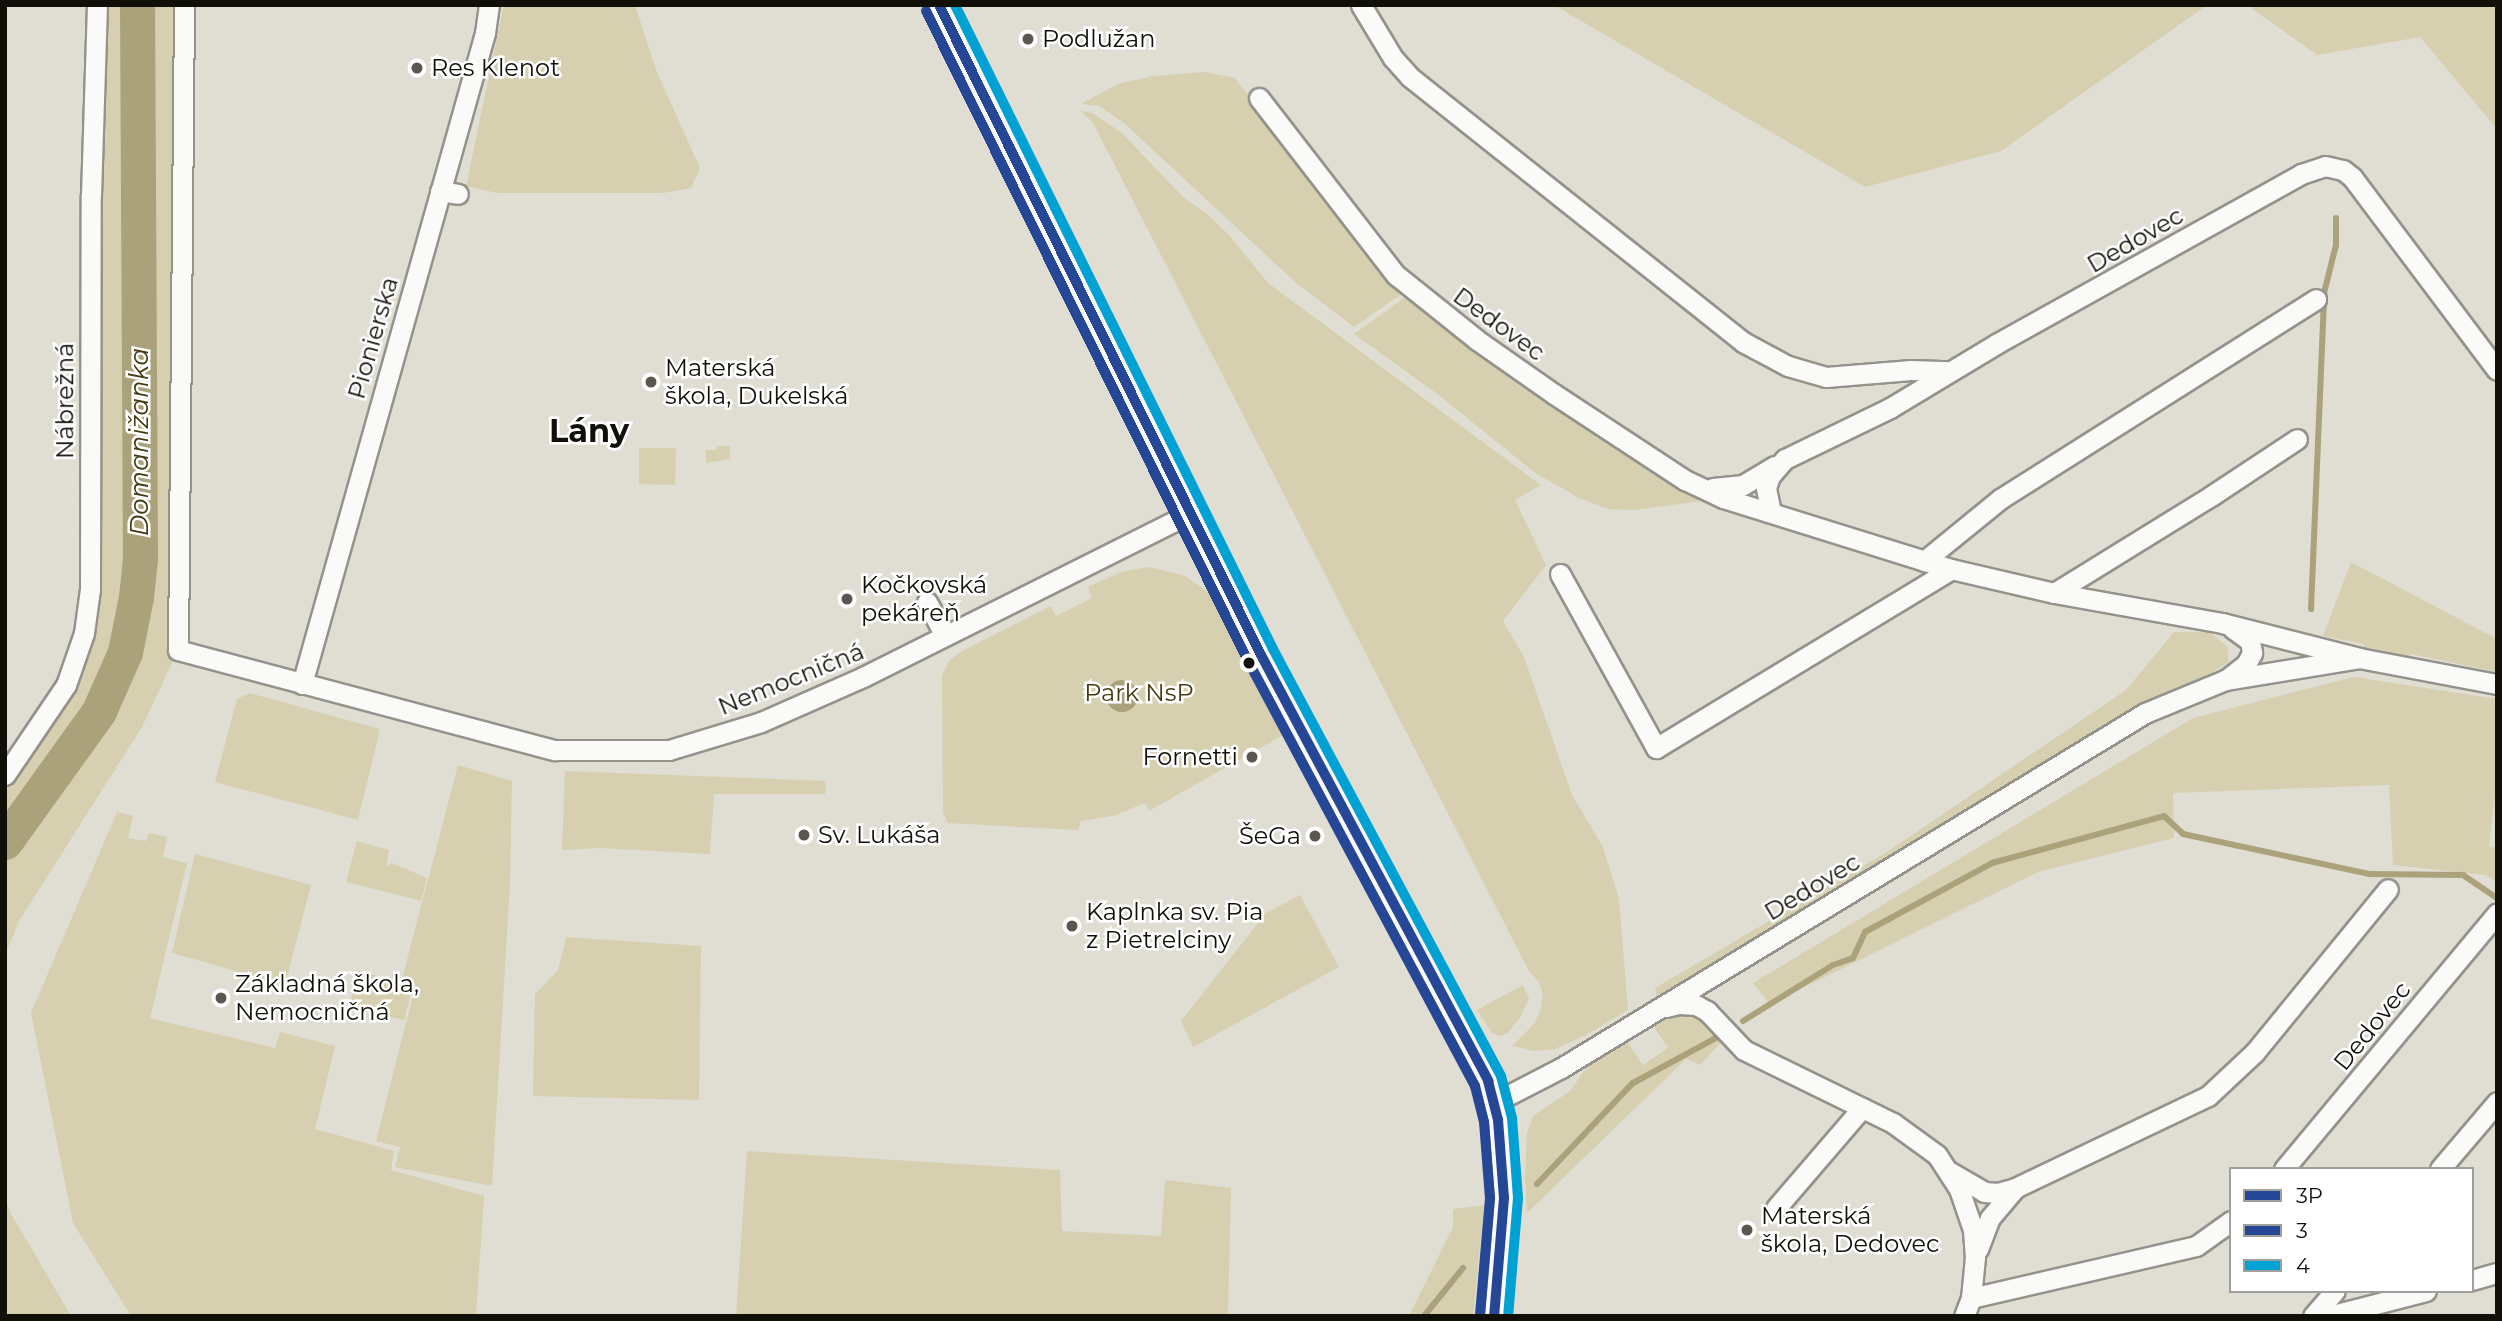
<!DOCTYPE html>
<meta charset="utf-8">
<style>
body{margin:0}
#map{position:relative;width:2502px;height:1321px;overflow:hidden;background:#e0ded3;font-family:Montserrat,sans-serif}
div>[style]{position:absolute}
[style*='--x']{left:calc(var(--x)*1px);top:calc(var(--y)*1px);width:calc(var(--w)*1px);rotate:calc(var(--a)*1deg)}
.green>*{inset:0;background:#d6cfb0}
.water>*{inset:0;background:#aba17a}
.round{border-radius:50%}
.stream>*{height:6px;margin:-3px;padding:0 3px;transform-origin:3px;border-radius:3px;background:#aba17a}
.river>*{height:35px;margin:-17.5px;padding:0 17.5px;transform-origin:17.5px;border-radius:17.5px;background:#aba17a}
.roads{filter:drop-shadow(2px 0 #94928a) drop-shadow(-2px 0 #94928a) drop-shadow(0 2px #94928a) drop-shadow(0 -2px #94928a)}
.street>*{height:19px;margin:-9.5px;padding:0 9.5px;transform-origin:9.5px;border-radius:9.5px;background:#fafaf8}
.bus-1>*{height:10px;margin:-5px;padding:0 5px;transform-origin:5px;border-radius:5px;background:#264796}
.bus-2>*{height:10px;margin:-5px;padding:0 5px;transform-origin:5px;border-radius:5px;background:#264796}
.bus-3>*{height:10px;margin:-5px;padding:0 5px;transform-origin:5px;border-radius:5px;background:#02a1d4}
.dots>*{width:19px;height:19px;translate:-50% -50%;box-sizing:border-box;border:4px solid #fff;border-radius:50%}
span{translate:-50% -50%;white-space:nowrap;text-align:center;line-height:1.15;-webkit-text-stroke:5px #fff;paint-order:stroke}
.poi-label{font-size:24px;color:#100f08}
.left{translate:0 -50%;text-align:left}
.right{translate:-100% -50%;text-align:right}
.street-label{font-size:24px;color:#100f08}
.park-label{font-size:24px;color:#463c11}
.water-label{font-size:26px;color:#443a10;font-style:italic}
.district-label{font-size:32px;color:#100f08;font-weight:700}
.frame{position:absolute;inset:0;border:7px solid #100f08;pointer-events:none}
.legend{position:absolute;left:2229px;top:1167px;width:245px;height:126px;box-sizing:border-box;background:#fff;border:2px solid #9f9f9c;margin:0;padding:9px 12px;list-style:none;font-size:21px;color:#100f08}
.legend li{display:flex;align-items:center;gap:14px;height:35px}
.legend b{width:35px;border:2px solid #9f9f9c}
</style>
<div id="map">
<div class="green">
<i style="clip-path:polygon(97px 5px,184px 5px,178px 650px,142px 727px,19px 921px,5px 955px,5px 775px,84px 633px)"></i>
<i style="clip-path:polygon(504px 5px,635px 5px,656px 70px,700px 168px,691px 188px,663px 193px,497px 193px,466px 186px)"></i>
<i style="clip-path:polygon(1554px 5px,2207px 5px,2001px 151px,1865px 187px)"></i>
<i style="clip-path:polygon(2247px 5px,2497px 5px,2497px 129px,2420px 37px,2317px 55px)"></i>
<i style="clip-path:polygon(1205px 72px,1235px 78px,1388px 280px,1406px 291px,1354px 327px,1295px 282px,1124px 123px,1099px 106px,1081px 104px,1118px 84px,1153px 76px)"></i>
<i style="clip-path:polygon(1080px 110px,1094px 114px,1122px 133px,1183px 197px,1206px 213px,1229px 235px,1268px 283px,1541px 485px,1515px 500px,1546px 565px,1503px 621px,1524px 657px,1572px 795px,1603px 847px,1619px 899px,1628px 1010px,1586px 1035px,1555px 1049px,1533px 1051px,1512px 1046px,1533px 1025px,1541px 1009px,1543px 995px,1539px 982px,1529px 971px,1093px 123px)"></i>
<i style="clip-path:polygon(1414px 291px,1723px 498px,1634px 510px,1608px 509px,1579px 498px,1534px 472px,1436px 393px,1354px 334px)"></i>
<i style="clip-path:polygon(717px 446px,730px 446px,730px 459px,706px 463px,706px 450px,716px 450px)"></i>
<i style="clip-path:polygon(639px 448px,676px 448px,675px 485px,639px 484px)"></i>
<i style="clip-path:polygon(2351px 562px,2497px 639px,2497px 672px,2411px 654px,2408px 659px,2363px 648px,2364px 644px,2323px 636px)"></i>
<i style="clip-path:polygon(1149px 567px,1185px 576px,1205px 590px,1216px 603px,1283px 735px,1149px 811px,1145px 803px,1113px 816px,1081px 821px,1078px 830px,948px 823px,943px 813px,942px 675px,949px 661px,962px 651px,1051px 606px,1056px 616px,1092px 598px,1088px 587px,1121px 572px)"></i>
<i style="clip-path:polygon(2174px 632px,2209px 632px,2227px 646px,2229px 662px,1659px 1008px,1655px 988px,1887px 852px,2126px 690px)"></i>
<i style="clip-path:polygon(2354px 677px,2497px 699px,2497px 778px,2489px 846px,2497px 848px,2497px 883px,2486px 875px,2393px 865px,2389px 785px,2173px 793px,2174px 838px,2038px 872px,1770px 1004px,1753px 983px,2193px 718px)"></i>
<i style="clip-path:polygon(249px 693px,380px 729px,358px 820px,215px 782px,237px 699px)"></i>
<i style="clip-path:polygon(458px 765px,512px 781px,510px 883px,492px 1186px,395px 1167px,400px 1147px,376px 1141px,416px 984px,402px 979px)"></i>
<i style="clip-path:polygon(565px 771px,826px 781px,825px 794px,714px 794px,710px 854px,599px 848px,562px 850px)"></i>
<i style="clip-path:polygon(117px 812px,133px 816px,128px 838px,146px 841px,149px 833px,167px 837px,163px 857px,187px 863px,150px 1018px,275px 1048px,280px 1032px,335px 1046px,315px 1129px,394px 1151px,391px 1170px,484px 1196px,476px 1316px,131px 1316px,73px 1223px,31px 1013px)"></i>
<i style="clip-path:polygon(357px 841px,389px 850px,386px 866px,392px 863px,427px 878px,421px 901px,346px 882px)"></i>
<i style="clip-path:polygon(195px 854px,311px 885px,285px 985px,172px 953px)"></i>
<i style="clip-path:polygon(1300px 895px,1339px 967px,1193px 1047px,1181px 1021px,1266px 913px)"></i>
<i style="clip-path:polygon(566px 937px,701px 946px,699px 1100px,533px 1096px,535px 994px,558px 970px)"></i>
<i style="clip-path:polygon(359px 971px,413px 985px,404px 1020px,349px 1007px)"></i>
<i style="clip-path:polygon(1523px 985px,1529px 998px,1521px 1016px,1508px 1033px,1500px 1036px,1492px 1033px,1477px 1010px)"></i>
<i style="clip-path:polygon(1676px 1012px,1693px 1015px,1724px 1039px,1700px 1065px,1686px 1059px,1527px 1213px,1525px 1178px,1527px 1134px,1533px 1116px,1570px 1091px,1587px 1067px,1628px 1043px,1643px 1065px,1668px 1048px,1654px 1027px)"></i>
<i style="clip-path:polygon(747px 1151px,1060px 1170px,1062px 1231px,1161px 1236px,1165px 1180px,1231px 1188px,1228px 1316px,736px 1316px)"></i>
<i style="clip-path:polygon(5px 1197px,10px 1212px,71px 1316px,5px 1316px)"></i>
<i style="clip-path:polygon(1484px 1205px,1473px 1316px,1409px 1316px,1453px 1227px,1453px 1209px)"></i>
</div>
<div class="water">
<i class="round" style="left:1106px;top:680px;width:32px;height:32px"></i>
</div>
<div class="stream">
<i style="--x:2311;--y:609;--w:316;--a:-87.6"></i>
<i style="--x:2324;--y:293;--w:49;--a:-76"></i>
<i style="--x:2336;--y:245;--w:27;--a:-90"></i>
<i style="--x:1743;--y:1021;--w:106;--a:-31.9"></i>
<i style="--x:1833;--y:965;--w:21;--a:-19"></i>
<i style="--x:1853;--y:958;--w:29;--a:-65"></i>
<i style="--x:1865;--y:932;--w:145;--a:-28.5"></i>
<i style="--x:1992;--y:863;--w:178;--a:-15.3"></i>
<i style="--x:2164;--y:816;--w:26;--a:43"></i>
<i style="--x:2183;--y:834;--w:190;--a:12.1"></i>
<i style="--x:2369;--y:874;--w:94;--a:0.6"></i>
<i style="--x:2463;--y:875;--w:41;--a:34.1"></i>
<i style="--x:1537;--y:1184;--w:139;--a:-46.5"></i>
<i style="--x:1633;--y:1083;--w:94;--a:-28.5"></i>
<i style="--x:1424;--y:1316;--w:62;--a:-50.9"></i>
</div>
<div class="river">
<i style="--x:5;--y:842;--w:161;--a:-54.3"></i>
<i style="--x:99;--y:711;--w:64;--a:-66.2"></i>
<i style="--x:125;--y:652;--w:56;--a:-78.7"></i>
<i style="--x:136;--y:597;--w:39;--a:-84"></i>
<i style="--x:140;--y:558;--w:553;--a:-90.31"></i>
</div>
<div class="roads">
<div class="street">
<i style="--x:184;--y:5;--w:645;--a:90.53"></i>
<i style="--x:178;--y:650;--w:390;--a:14.9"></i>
<i style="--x:555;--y:750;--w:114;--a:0"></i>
<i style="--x:669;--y:750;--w:96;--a:-16.9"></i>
<i style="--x:761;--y:722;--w:111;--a:-23.8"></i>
<i style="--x:863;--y:677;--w:367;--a:-26.6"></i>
<i style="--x:939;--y:5;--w:725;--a:63.65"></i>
<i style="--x:1261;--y:655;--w:483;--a:61.9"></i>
<i style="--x:1488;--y:1081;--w:40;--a:75.6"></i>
<i style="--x:1498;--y:1120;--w:78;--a:85.6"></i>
<i style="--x:1504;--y:1198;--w:118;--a:94.8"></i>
<i style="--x:1361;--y:5;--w:62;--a:58.9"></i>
<i style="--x:1393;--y:58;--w:25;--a:48"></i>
<i style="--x:1410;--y:77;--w:426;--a:38.5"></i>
<i style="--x:1743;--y:342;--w:51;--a:28.1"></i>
<i style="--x:1788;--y:366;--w:40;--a:16"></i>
<i style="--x:1826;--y:377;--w:85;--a:-4.7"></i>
<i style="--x:1911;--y:370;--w:38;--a:2"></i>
<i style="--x:1259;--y:98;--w:224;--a:52.3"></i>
<i style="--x:1396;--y:275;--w:104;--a:38.7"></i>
<i style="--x:1477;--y:340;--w:94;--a:35"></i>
<i style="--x:1554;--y:394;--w:157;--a:33.3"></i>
<i style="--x:1685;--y:480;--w:42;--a:25.3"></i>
<i style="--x:1723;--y:498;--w:239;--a:17.3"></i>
<i style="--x:1951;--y:569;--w:106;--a:13.1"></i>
<i style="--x:2054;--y:593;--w:171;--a:10.1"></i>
<i style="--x:2222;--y:623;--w:141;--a:14.3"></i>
<i style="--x:440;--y:191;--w:18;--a:9"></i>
<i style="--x:1713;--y:488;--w:30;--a:-6"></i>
<i style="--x:1743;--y:485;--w:37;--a:-31"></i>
<i style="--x:1771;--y:512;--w:25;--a:-102"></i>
<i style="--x:1766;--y:488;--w:13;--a:-72"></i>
<i style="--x:1770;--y:476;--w:23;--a:-49"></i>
<i style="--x:1785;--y:459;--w:117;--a:-25.9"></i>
<i style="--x:1890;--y:408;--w:124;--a:-31.1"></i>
<i style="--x:1996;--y:344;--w:349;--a:-29.1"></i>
<i style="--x:2301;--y:174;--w:25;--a:-18"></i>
<i style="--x:2325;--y:166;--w:18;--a:13"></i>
<i style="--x:2343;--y:170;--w:11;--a:38"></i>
<i style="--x:2352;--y:177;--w:241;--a:53.1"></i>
<i style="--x:1924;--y:561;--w:98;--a:-39.2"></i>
<i style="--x:2000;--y:499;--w:374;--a:-32.3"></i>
<i style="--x:1560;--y:574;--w:199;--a:61.1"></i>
<i style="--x:1656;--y:748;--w:345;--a:-31.2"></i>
<i style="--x:2054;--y:593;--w:185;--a:-31.7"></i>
<i style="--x:2211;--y:496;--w:103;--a:-33.5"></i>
<i style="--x:927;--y:602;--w:38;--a:62"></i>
<i style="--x:2227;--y:679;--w:24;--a:-38"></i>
<i style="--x:2246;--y:664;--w:13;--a:-61"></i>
<i style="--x:2252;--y:653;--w:12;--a:-99"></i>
<i style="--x:2250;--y:641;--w:22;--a:-144"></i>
<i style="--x:302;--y:684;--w:676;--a:-74.3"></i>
<i style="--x:485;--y:33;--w:28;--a:-82"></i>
<i style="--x:5;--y:775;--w:109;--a:-55.9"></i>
<i style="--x:66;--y:685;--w:55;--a:-70.9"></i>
<i style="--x:84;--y:633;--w:44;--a:-82.2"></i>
<i style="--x:90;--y:589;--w:394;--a:-89.9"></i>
<i style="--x:91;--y:195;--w:190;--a:-88.2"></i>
<i style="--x:1666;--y:1007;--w:13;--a:-13"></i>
<i style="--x:1679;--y:1004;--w:17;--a:3"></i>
<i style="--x:1696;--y:1005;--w:13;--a:29"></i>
<i style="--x:1707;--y:1011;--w:54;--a:46.5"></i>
<i style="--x:1744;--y:1050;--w:166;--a:26.1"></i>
<i style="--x:1893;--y:1123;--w:54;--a:36"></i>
<i style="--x:1937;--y:1155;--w:40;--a:57.1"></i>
<i style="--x:1959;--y:1189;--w:43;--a:71.1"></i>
<i style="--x:1973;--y:1230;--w:27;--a:86"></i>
<i style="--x:1975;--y:1257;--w:41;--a:95.6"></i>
<i style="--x:1971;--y:1298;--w:19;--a:111"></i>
<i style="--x:1495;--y:1102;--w:74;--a:-27.3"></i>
<i style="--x:1561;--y:1068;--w:683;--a:-31.29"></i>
<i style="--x:2145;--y:713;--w:87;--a:-22.4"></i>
<i style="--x:2225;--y:680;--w:136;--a:-9.3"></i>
<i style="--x:2359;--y:658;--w:140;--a:10.7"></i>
<i style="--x:2284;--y:1169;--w:333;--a:-50.2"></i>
<i style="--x:2440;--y:1169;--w:88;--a:-49.6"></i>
<i style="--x:1950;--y:1172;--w:39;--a:30"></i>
<i style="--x:1984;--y:1192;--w:14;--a:4"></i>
<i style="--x:1998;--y:1193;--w:18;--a:-16"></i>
<i style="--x:2015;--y:1188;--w:214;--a:-25.5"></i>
<i style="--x:2208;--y:1096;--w:64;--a:-43.1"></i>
<i style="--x:2255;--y:1052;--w:210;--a:-50.8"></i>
<i style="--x:1776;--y:1208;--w:132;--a:-49.3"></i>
<i style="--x:1978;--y:1249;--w:33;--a:-69"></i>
<i style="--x:1990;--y:1218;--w:38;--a:-50"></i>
<i style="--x:2472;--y:1280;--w:26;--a:-16"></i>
<i style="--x:1971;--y:1298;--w:231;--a:-13"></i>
<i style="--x:2196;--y:1246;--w:43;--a:-35.5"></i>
<i style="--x:2313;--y:1316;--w:33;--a:-49"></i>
<i style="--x:2329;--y:1316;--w:100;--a:-14.5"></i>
</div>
</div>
<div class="bus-1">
<i style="--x:939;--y:5;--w:725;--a:63.65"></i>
<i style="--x:1261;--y:655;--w:483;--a:61.9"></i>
<i style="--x:1488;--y:1081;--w:40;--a:75.6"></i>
<i style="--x:1498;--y:1120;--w:78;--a:85.6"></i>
<i style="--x:1504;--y:1198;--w:118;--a:94.8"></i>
</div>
<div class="bus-2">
<i style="--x:926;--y:11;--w:725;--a:63.65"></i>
<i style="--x:1248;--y:661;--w:482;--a:61.9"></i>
<i style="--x:1475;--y:1086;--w:37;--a:76"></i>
<i style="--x:1484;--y:1122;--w:76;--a:85.5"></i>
<i style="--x:1490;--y:1198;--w:117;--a:94.9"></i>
</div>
<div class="bus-3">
<i style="--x:955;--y:5;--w:718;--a:63.72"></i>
<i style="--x:1273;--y:649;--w:484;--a:61.9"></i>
<i style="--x:1501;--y:1076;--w:43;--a:75.3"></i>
<i style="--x:1512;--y:1118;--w:80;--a:85.7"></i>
<i style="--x:1518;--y:1198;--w:118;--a:94.8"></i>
</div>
<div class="dots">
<i style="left:1028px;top:39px;background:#59574f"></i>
<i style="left:417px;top:68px;background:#59574f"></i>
<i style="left:651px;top:382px;background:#59574f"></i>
<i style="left:847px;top:599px;background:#59574f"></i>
<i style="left:1249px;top:663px;background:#100f08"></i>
<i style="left:1252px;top:757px;background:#59574f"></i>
<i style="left:804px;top:835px;background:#59574f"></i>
<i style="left:1315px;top:836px;background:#59574f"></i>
<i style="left:1072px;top:926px;background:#59574f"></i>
<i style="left:221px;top:998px;background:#59574f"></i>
<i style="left:1747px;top:1230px;background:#59574f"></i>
</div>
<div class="poi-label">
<span class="left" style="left:1042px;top:39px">Podlužan</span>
<span class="left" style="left:431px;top:68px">Res Klenot</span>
<span class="left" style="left:665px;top:382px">Materská<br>škola, Dukelská</span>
<span class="left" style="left:861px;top:599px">Kočkovská<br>pekáreň</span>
<span class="right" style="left:1238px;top:757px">Fornetti</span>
<span class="left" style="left:818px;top:835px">Sv. Lukáša</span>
<span class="right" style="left:1301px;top:836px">ŠeGa</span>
<span class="left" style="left:1086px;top:926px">Kaplnka sv. Pia<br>z Pietrelciny</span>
<span class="left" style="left:235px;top:998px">Základná škola,<br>Nemocničná</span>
<span class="left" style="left:1761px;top:1230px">Materská<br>škola, Dedovec</span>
</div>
<div class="street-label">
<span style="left:2135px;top:240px;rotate:-30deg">Dedovec</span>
<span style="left:1499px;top:324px;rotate:36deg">Dedovec</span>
<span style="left:373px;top:338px;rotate:-74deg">Pionierska</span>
<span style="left:65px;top:401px;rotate:-90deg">Nábrežná</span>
<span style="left:791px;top:679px;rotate:-22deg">Nemocničná</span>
<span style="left:1812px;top:887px;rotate:-31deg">Dedovec</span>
<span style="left:2372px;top:1026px;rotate:-51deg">Dedovec</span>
</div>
<div class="park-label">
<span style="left:1139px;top:693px">Park NsP</span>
</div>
<div class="water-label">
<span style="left:140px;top:442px;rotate:-90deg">Domanižanka</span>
</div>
<div class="district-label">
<span style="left:589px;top:431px">Lány</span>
</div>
<div class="frame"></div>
<ul class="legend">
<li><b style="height:9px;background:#264796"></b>3P</li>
<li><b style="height:9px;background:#264796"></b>3</li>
<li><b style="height:9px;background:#02a1d4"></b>4</li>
</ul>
</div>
